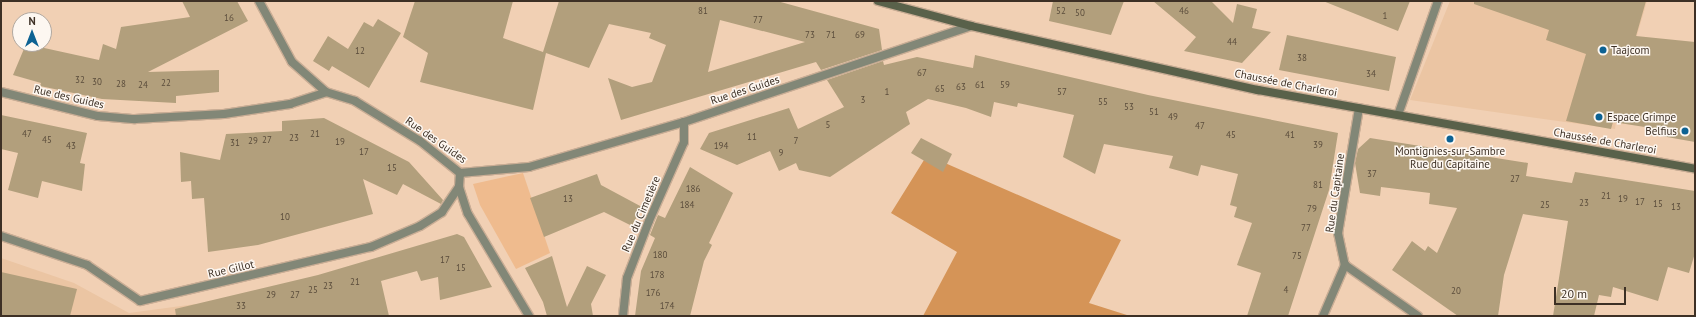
<!DOCTYPE html>
<meta charset="utf-8">
<style>
body{margin:0}
#map{position:relative;width:1696px;height:317px;overflow:hidden;background:#f1d0b4;font-family:"PT Sans",sans-serif}
div>[style]{position:absolute}
[style*='--x']{left:calc(var(--x)*1px);top:calc(var(--y)*1px);width:calc(var(--w)*1px);rotate:calc(var(--a)*1deg)}
.built>*{inset:0;background:#ebc5a3}
.green>*{inset:0;background:#efbb8e}
.forest>*{inset:0;background:#d59457}
.building>*{inset:0;background:#b29f7c}
.roads{filter:drop-shadow(1px 0 #c9ad95) drop-shadow(-1px 0 #c9ad95) drop-shadow(0 1px #c9ad95) drop-shadow(0 -1px #c9ad95)}
.minor>*{height:8px;margin:-4px;padding:0 4px;transform-origin:4px;border-radius:4px;background:#828777}
.secondary>*{height:8px;margin:-4px;padding:0 4px;transform-origin:4px;border-radius:4px;background:#59614a}
.dots>*{width:11px;height:11px;translate:-50% -50%;box-sizing:border-box;border:2px solid #fdf7f1;border-radius:50%}
span{translate:-50% -50%;white-space:nowrap;text-align:center;line-height:1.15;-webkit-text-stroke:3px #fdf7f1;paint-order:stroke}
.number-label{font-size:9px;color:#5a4c3b}
.number-label span{-webkit-text-stroke-width:0}
.poi-label{font-size:11px;color:#3d3025}
.left{translate:0 -50%;text-align:left}
.right{translate:-100% -50%;text-align:right}
.street-label{font-size:11px;color:#3d3025}
.frame{position:absolute;inset:0;border:2px solid #3d3025;pointer-events:none}
.north{position:absolute;left:12px;top:12px;width:40px;height:40px;box-sizing:border-box;background:#fdf7f1;border:1px solid #b0a79f;border-radius:50%;rotate:0deg;font-size:11px;font-weight:700;line-height:16px;text-align:center;color:#3d3025}
.north::after{content:'';display:block;margin:auto;width:14px;height:18px;background:#0d6293;clip-path:polygon(50% 0,100% 100%,50% 72%,0 100%)}
.scale{position:absolute;left:1554px;top:287px;width:72px;height:18px;box-sizing:border-box;border:2px solid #3d3025;border-top:0;padding-left:5px;font-size:12px;line-height:14px;white-space:nowrap;color:#3d3025;-webkit-text-stroke:3px #fdf7f1;paint-order:stroke}
</style>
<div id="map">
<div class="built">
<i style="clip-path:polygon(1450px 1px,1647px 1px,1619px 97px,1615px 129px,1410px 100px)"></i>
<i style="clip-path:polygon(1px 258px,74px 283px,129px 313px,196px 304px,199px 316px,1px 316px)"></i>
</div>
<div class="green">
<i style="clip-path:polygon(523px 173px,550px 253px,516px 269px,480px 205px,473px 184px)"></i>
</div>
<div class="forest">
<i style="clip-path:polygon(924px 160px,945px 163px,1121px 240px,1089px 303px,1130px 316px,923px 316px,957px 252px,891px 213px)"></i>
</div>
<div class="building">
<i style="clip-path:polygon(182px 1px,237px 1px,248px 21px,148px 72px,219px 70px,219px 92px,176px 96px,176px 103px,102px 99px,40px 86px,41px 83px,13px 75px,26px 44px,99px 60px,103px 44px,116px 49px,121px 27px,190px 17px)"></i>
<i style="clip-path:polygon(evenodd,415px 1px,513px 1px,503px 38px,543px 52px,559px 1px,777px 1px,879px 29px,882px 50px,821px 70px,816px 62px,621px 120px,608px 78px,632px 87px,652px 82px,666px 45px,649px 38px,651px 33px,609px 24px,589px 68px,546px 53px,533px 110px,420px 82px,428px 53px,403px 37px,415px 1px,720px 20px,805px 42px,708px 72px,720px 20px)"></i>
<i style="clip-path:polygon(1053px 1px,1124px 1px,1111px 35px,1049px 21px)"></i>
<i style="clip-path:polygon(1153px 1px,1211px 1px,1233px 23px,1237px 4px,1257px 9px,1252px 28px,1271px 32px,1242px 63px,1184px 51px,1196px 37px)"></i>
<i style="clip-path:polygon(1323px 1px,1410px 1px,1398px 31px)"></i>
<i style="clip-path:polygon(1474px 1px,1646px 1px,1636px 36px,1695px 42px,1695px 142px,1650px 134px,1651px 128px,1613px 122px,1611px 129px,1566px 121px,1586px 54px,1546px 40px,1549px 30px,1474px 4px)"></i>
<i style="clip-path:polygon(378px 19px,401px 33px,369px 88px,332px 66px,329px 71px,313px 61px,328px 36px,348px 49px,364px 22px,373px 27px)"></i>
<i style="clip-path:polygon(1287px 35px,1396px 57px,1389px 91px,1279px 70px)"></i>
<i style="clip-path:polygon(975px 55px,1148px 95px,1338px 133px,1329px 190px,1288px 316px,1247px 316px,1261px 273px,1237px 265px,1252px 223px,1234px 217px,1237px 207px,1230px 205px,1238px 174px,1201px 165px,1198px 176px,1169px 168px,1173px 156px,1104px 144px,1095px 174px,1063px 157px,1074px 115px,1018px 103px,1017px 107px,994px 102px,991px 117px,966px 108px,928px 99px,906px 112px,910px 124px,830px 177px,799px 170px,796px 163px,779px 171px,770px 151px,737px 165px,700px 149px,709px 133px,789px 108px,798px 129px,844px 107px,827px 80px,883px 61px,884px 65px,917px 57px,973px 68px)"></i>
<i style="clip-path:polygon(1px 115px,87px 133px,80px 163px,85px 164px,82px 191px,42px 181px,38px 198px,8px 190px,18px 153px,1px 149px)"></i>
<i style="clip-path:polygon(324px 118px,409px 162px,443px 200px,441px 204px,403px 184px,397px 195px,363px 179px,373px 214px,258px 245px,208px 252px,204px 198px,192px 199px,191px 181px,181px 182px,180px 152px,220px 160px,226px 134px,282px 131px,282px 121px)"></i>
<i style="clip-path:polygon(921px 138px,952px 154px,943px 172px,911px 153px)"></i>
<i style="clip-path:polygon(1370px 138px,1528px 163px,1526px 176px,1572px 183px,1575px 172px,1695px 191px,1695px 253px,1689px 273px,1668px 267px,1658px 301px,1613px 287px,1611px 297px,1599px 295px,1594px 316px,1553px 316px,1568px 221px,1523px 214px,1504px 275px,1498px 316px,1458px 316px,1392px 270px,1412px 241px,1425px 251px,1428px 246px,1437px 253px,1457px 208px,1429px 204px,1430px 193px,1381px 187px,1380px 196px,1360px 193px,1355px 163px,1358px 149px)"></i>
<i style="clip-path:polygon(690px 167px,733px 193px,709px 243px,712px 245px,704px 261px,690px 316px,635px 316px,641px 271px,655px 238px,650px 235px,658px 215px,665px 218px)"></i>
<i style="clip-path:polygon(597px 174px,601px 185px,642px 207px,632px 226px,604px 212px,544px 237px,530px 198px)"></i>
<i style="clip-path:polygon(457px 234px,464px 237px,492px 287px,440px 300px,438px 277px,421px 281px,417px 271px,381px 281px,389px 316px,176px 316px,175px 309px,318px 275px)"></i>
<i style="clip-path:polygon(552px 256px,567px 307px,587px 266px,606px 275px,591px 304px,593px 316px,547px 316px,543px 302px,525px 268px)"></i>
<i style="clip-path:polygon(1px 272px,77px 289px,70px 316px,1px 316px)"></i>
</div>
<div class="roads">
<div class="minor">
<i style="--x:259;--y:1;--w:69;--a:61.6"></i>
<i style="--x:292;--y:62;--w:45;--a:41.4"></i>
<i style="--x:1;--y:92;--w:100;--a:13.9"></i>
<i style="--x:98;--y:116;--w:37;--a:5"></i>
<i style="--x:135;--y:119;--w:89;--a:-3.2"></i>
<i style="--x:224;--y:114;--w:67;--a:-8.6"></i>
<i style="--x:290;--y:104;--w:38;--a:-18"></i>
<i style="--x:326;--y:92;--w:30;--a:17"></i>
<i style="--x:355;--y:101;--w:76;--a:31.6"></i>
<i style="--x:420;--y:141;--w:51;--a:38.7"></i>
<i style="--x:460;--y:173;--w:69;--a:-5"></i>
<i style="--x:529;--y:167;--w:161;--a:-16.2"></i>
<i style="--x:684;--y:122;--w:303;--a:-18.5"></i>
<i style="--x:1359;--y:108;--w:127;--a:99.5"></i>
<i style="--x:1338;--y:233;--w:33;--a:78"></i>
<i style="--x:1345;--y:265;--w:89;--a:34.9"></i>
<i style="--x:1398;--y:115;--w:121;--a:-70.7"></i>
<i style="--x:460;--y:173;--w:14;--a:94"></i>
<i style="--x:459;--y:187;--w:28;--a:72"></i>
<i style="--x:468;--y:214;--w:119;--a:59.1"></i>
<i style="--x:1;--y:236;--w:91;--a:18.6"></i>
<i style="--x:87;--y:265;--w:64;--a:34.2"></i>
<i style="--x:140;--y:301;--w:237;--a:-13.2"></i>
<i style="--x:371;--y:247;--w:53;--a:-23.2"></i>
<i style="--x:420;--y:226;--w:26;--a:-32"></i>
<i style="--x:442;--y:212;--w:30;--a:-56"></i>
<i style="--x:623;--y:316;--w:38;--a:-84"></i>
<i style="--x:627;--y:278;--w:61;--a:-68.9"></i>
<i style="--x:649;--y:221;--w:86;--a:-66.1"></i>
<i style="--x:684;--y:142;--w:20;--a:-90"></i>
<i style="--x:1323;--y:316;--w:56;--a:-66.7"></i>
</div>
<div class="secondary">
<i style="--x:878;--y:1;--w:96;--a:15"></i>
<i style="--x:971;--y:26;--w:294;--a:12.6"></i>
<i style="--x:1258;--y:90;--w:444;--a:10.2"></i>
</div>
</div>
<div class="dots">
<i style="left:1603px;top:50px;background:#0d6293"></i>
<i style="left:1599px;top:117px;background:#0d6293"></i>
<i style="left:1685px;top:131px;background:#0d6293"></i>
<i style="left:1450px;top:139px;background:#0d6293"></i>
</div>
<div class="number-label">
<span style="left:703px;top:11px">81</span>
<span style="left:1061px;top:11px">52</span>
<span style="left:1184px;top:11px">46</span>
<span style="left:1080px;top:13px">50</span>
<span style="left:1385px;top:16px">1</span>
<span style="left:229px;top:18px">16</span>
<span style="left:758px;top:20px">77</span>
<span style="left:810px;top:35px">73</span>
<span style="left:831px;top:35px">71</span>
<span style="left:860px;top:35px">69</span>
<span style="left:1232px;top:42px">44</span>
<span style="left:360px;top:51px">12</span>
<span style="left:1302px;top:58px">38</span>
<span style="left:922px;top:73px">67</span>
<span style="left:1371px;top:74px">34</span>
<span style="left:80px;top:80px">32</span>
<span style="left:97px;top:82px">30</span>
<span style="left:166px;top:83px">22</span>
<span style="left:121px;top:84px">28</span>
<span style="left:143px;top:85px">24</span>
<span style="left:980px;top:85px">61</span>
<span style="left:1005px;top:85px">59</span>
<span style="left:961px;top:87px">63</span>
<span style="left:940px;top:89px">65</span>
<span style="left:887px;top:92px">1</span>
<span style="left:1062px;top:92px">57</span>
<span style="left:863px;top:100px">3</span>
<span style="left:1103px;top:102px">55</span>
<span style="left:1129px;top:107px">53</span>
<span style="left:1154px;top:112px">51</span>
<span style="left:1173px;top:117px">49</span>
<span style="left:828px;top:125px">5</span>
<span style="left:1200px;top:126px">47</span>
<span style="left:27px;top:134px">47</span>
<span style="left:315px;top:134px">21</span>
<span style="left:1231px;top:135px">45</span>
<span style="left:1290px;top:135px">41</span>
<span style="left:752px;top:137px">11</span>
<span style="left:294px;top:138px">23</span>
<span style="left:47px;top:140px">45</span>
<span style="left:267px;top:140px">27</span>
<span style="left:253px;top:141px">29</span>
<span style="left:796px;top:141px">7</span>
<span style="left:340px;top:142px">19</span>
<span style="left:235px;top:143px">31</span>
<span style="left:1318px;top:145px">39</span>
<span style="left:71px;top:146px">43</span>
<span style="left:721px;top:146px">194</span>
<span style="left:364px;top:152px">17</span>
<span style="left:781px;top:153px">9</span>
<span style="left:392px;top:168px">15</span>
<span style="left:1372px;top:174px">37</span>
<span style="left:1515px;top:179px">27</span>
<span style="left:1318px;top:185px">81</span>
<span style="left:693px;top:189px">186</span>
<span style="left:1606px;top:196px">21</span>
<span style="left:568px;top:199px">13</span>
<span style="left:1623px;top:199px">19</span>
<span style="left:1640px;top:202px">17</span>
<span style="left:1584px;top:203px">23</span>
<span style="left:1658px;top:204px">15</span>
<span style="left:687px;top:205px">184</span>
<span style="left:1545px;top:205px">25</span>
<span style="left:1676px;top:207px">13</span>
<span style="left:1312px;top:209px">79</span>
<span style="left:285px;top:217px">10</span>
<span style="left:1306px;top:228px">77</span>
<span style="left:660px;top:255px">180</span>
<span style="left:1297px;top:256px">75</span>
<span style="left:445px;top:260px">17</span>
<span style="left:461px;top:268px">15</span>
<span style="left:657px;top:275px">178</span>
<span style="left:355px;top:282px">21</span>
<span style="left:328px;top:286px">23</span>
<span style="left:313px;top:290px">25</span>
<span style="left:1286px;top:290px">4</span>
<span style="left:1456px;top:291px">20</span>
<span style="left:653px;top:293px">176</span>
<span style="left:271px;top:295px">29</span>
<span style="left:295px;top:295px">27</span>
<span style="left:241px;top:306px">33</span>
<span style="left:667px;top:306px">174</span>
</div>
<div class="poi-label">
<span class="left" style="left:1611px;top:50px">Taajcom</span>
<span class="left" style="left:1607px;top:117px">Espace Grimpe</span>
<span class="right" style="left:1677px;top:131px">Belfius</span>
<span style="left:1450px;top:158px">Montignies-sur-Sambre<br>Rue du Capitaine</span>
</div>
<div class="street-label">
<span style="left:1286px;top:83px;rotate:11deg">Chaussée de Charleroi</span>
<span style="left:745px;top:90px;rotate:-18deg">Rue des Guides</span>
<span style="left:69px;top:97px;rotate:13deg">Rue des Guides</span>
<span style="left:436px;top:140px;rotate:35deg">Rue des Guides</span>
<span style="left:1605px;top:141px;rotate:10deg">Chaussée de Charleroi</span>
<span style="left:1335px;top:193px;rotate:-82deg">Rue du Capitaine</span>
<span style="left:641px;top:214px;rotate:-67deg">Rue du Cimetière</span>
<span style="left:231px;top:269px;rotate:-13deg">Rue Gillot</span>
</div>
<div class="frame"></div>
<div class="north">N</div>
<div class="scale">20 m</div>
</div>
